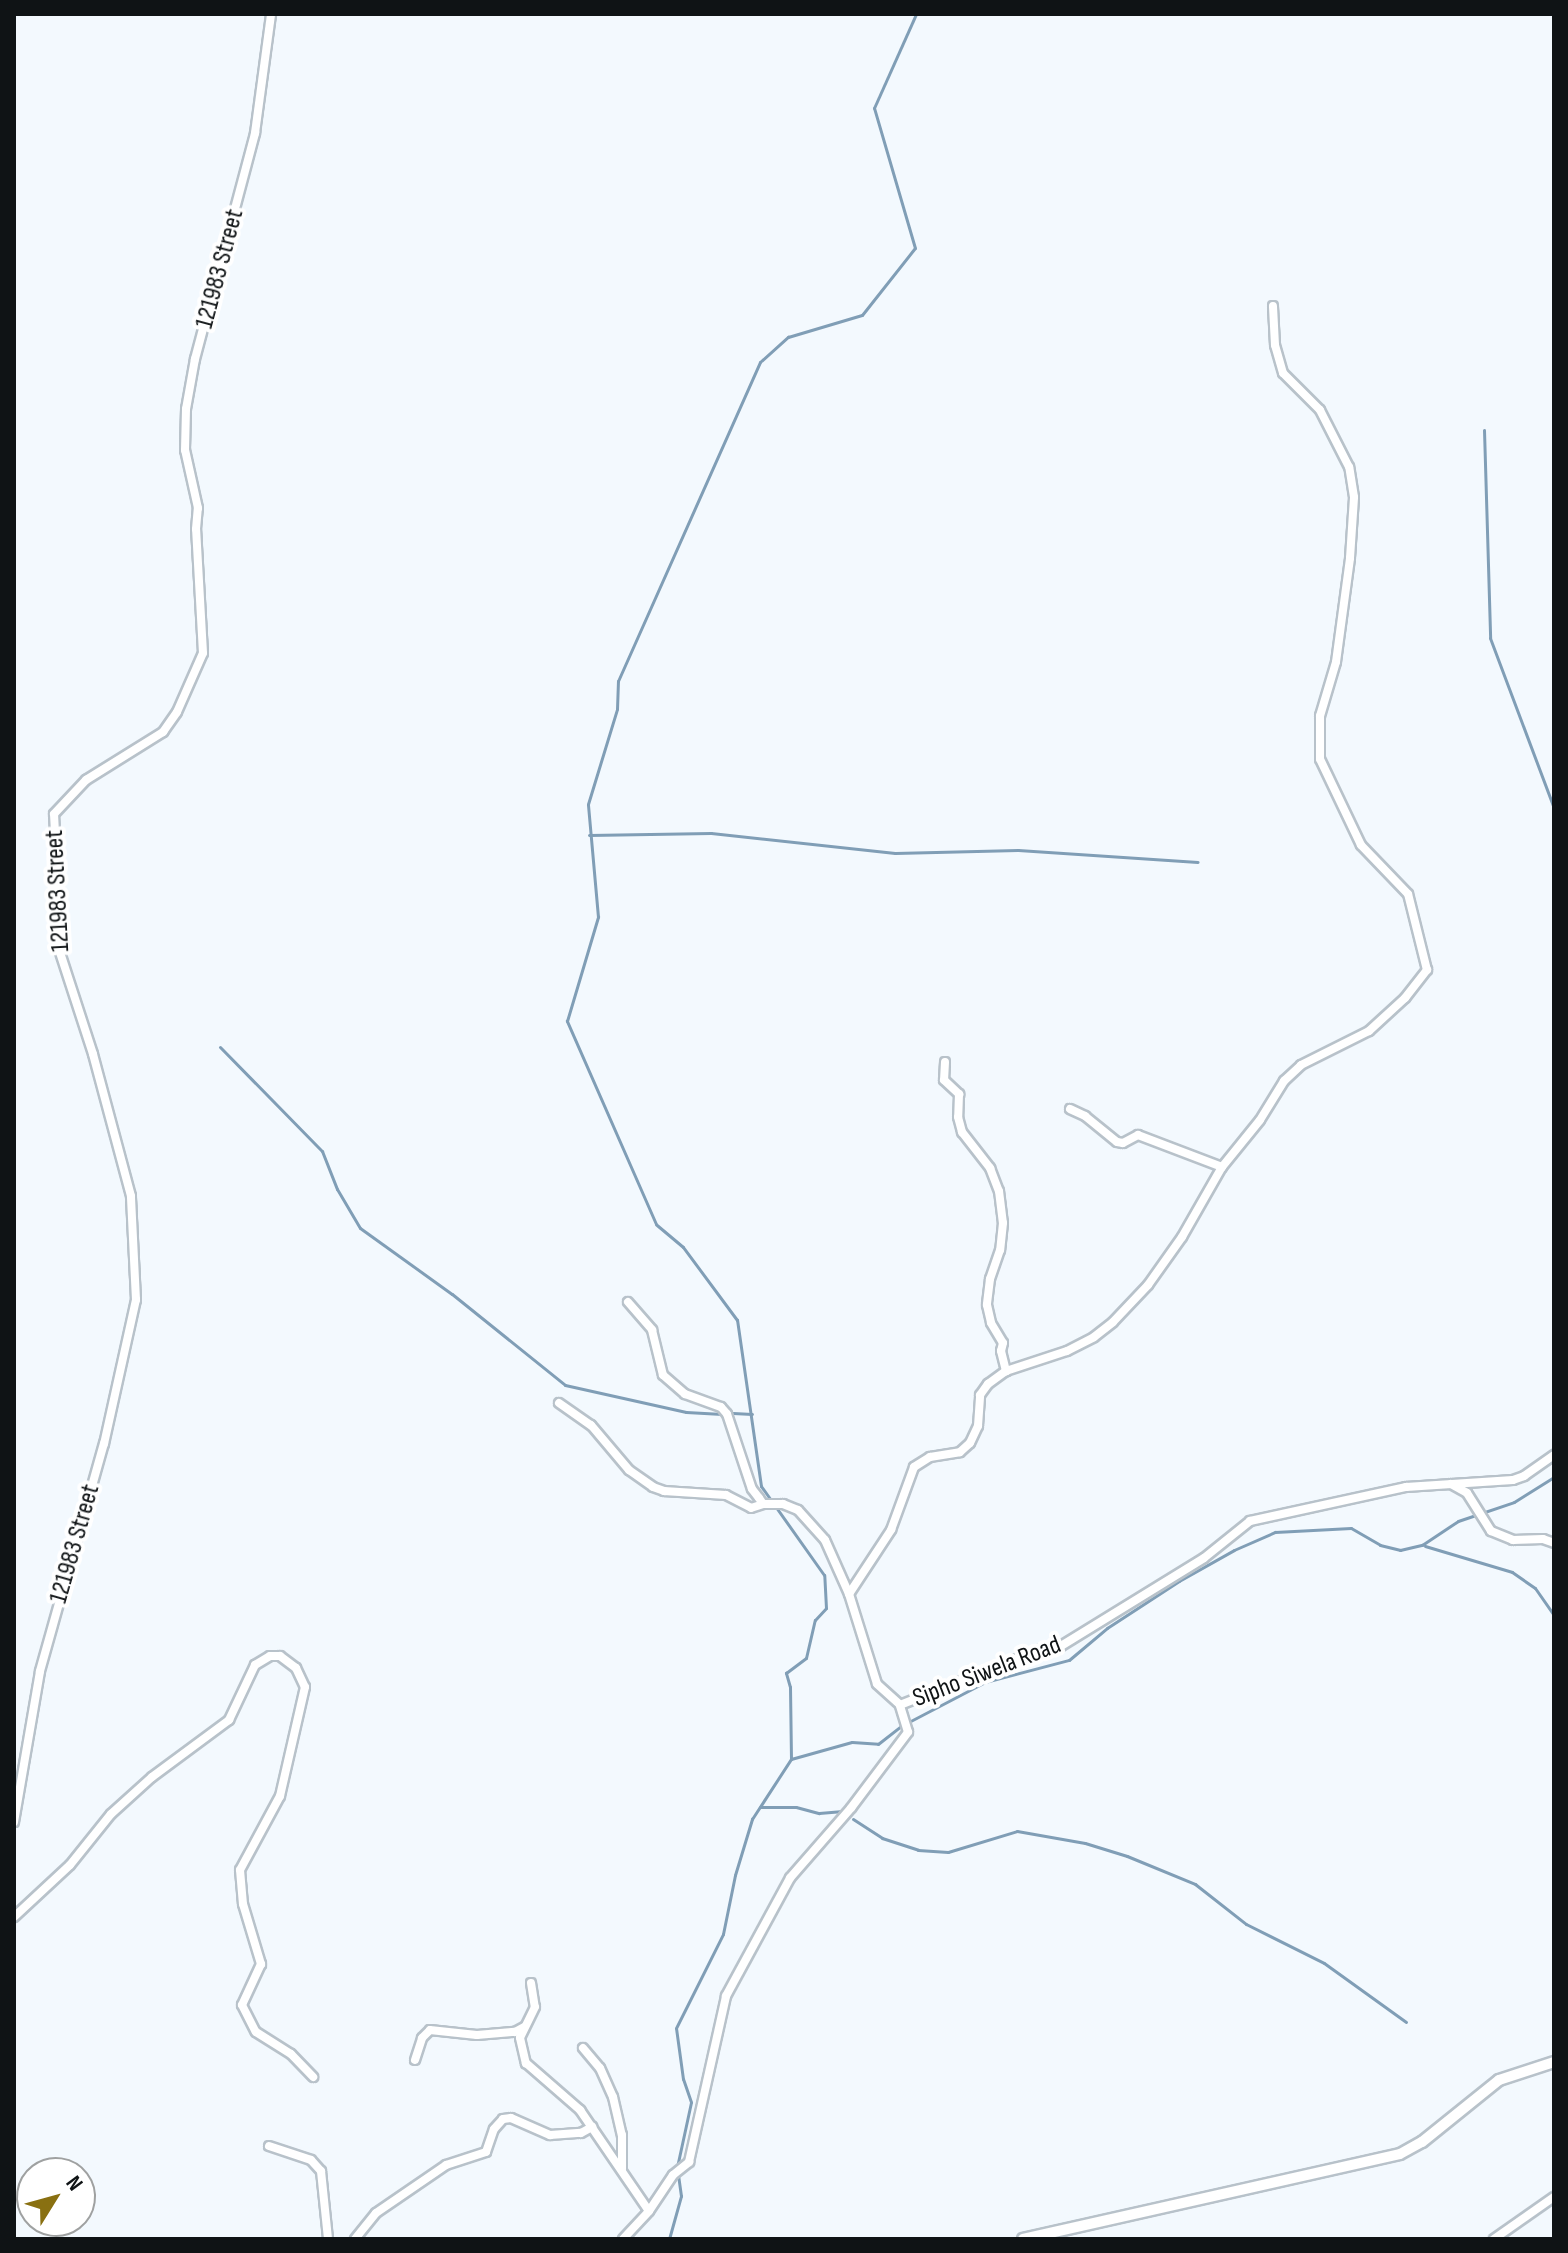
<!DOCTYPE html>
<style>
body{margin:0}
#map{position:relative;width:1568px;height:2253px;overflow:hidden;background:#f3f9fe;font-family:"Sofia Sans Condensed",sans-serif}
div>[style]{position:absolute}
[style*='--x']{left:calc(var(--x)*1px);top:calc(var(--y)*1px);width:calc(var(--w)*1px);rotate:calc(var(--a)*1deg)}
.stream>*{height:3px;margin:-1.5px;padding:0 1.5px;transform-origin:1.5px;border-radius:1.5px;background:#809eb6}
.roads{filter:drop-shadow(2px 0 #b8c2ca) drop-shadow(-2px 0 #b8c2ca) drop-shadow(0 2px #b8c2ca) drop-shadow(0 -2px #b8c2ca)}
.minor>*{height:8px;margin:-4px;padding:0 4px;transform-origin:4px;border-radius:4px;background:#fff}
.tertiary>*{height:10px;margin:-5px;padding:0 5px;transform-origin:5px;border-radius:5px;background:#fff}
span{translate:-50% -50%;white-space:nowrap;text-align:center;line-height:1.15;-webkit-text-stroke:8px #fff;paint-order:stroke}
.street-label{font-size:26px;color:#0f1315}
.frame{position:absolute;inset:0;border:16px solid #0f1315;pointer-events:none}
.north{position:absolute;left:16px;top:2157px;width:80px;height:80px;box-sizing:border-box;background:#fff;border:2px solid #9fa1a1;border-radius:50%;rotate:53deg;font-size:22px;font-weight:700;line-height:32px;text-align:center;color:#0f1315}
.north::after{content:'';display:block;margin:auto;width:28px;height:36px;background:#897011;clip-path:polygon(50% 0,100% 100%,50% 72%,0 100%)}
</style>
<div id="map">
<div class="stream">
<i style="--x:1484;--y:430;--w:208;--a:88.3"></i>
<i style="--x:1490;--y:638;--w:182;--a:69.4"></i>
<i style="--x:589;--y:835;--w:122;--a:-0.9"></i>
<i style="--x:711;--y:833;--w:185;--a:6.2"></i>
<i style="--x:895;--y:853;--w:123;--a:-1.4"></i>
<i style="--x:1018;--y:850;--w:180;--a:3.8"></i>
<i style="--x:220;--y:1047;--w:146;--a:45.6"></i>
<i style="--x:322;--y:1151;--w:41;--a:68.5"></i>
<i style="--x:337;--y:1189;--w:45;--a:59.5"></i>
<i style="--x:360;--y:1228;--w:113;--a:35.7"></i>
<i style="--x:452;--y:1294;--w:145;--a:38.8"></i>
<i style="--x:565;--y:1385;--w:124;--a:12.6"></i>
<i style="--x:686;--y:1412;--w:36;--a:3"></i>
<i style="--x:733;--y:1413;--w:19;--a:3"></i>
<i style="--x:1425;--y:1546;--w:91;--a:16.6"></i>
<i style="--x:1512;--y:1572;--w:28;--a:35"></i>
<i style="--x:1535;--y:1588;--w:33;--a:55"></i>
<i style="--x:791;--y:1759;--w:63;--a:-15.6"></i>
<i style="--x:852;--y:1742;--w:26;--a:4"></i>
<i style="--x:878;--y:1744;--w:29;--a:-38"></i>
<i style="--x:901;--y:1726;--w:95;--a:-27.6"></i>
<i style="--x:985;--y:1682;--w:87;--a:-14.7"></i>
<i style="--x:1069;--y:1660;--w:50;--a:-40.1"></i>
<i style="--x:1107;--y:1628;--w:86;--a:-33.1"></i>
<i style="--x:1179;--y:1581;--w:63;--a:-29.4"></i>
<i style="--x:1234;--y:1550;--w:45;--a:-23.7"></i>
<i style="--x:1275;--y:1532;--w:76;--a:-3"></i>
<i style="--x:1351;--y:1528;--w:34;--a:30"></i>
<i style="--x:1380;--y:1545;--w:21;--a:14"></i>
<i style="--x:1400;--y:1550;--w:23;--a:-13"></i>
<i style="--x:1422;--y:1545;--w:43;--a:-33.7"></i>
<i style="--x:1458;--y:1521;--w:59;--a:-18.7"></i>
<i style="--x:1514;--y:1502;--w:47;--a:-32"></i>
<i style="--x:760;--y:1807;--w:36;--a:0"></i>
<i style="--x:796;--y:1807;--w:24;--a:15"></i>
<i style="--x:819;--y:1813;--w:24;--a:-5"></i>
<i style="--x:853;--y:1819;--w:35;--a:33"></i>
<i style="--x:882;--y:1838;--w:38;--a:18"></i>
<i style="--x:918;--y:1850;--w:30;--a:4"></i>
<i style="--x:948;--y:1852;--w:72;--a:-16.9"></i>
<i style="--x:1017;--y:1831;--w:69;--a:10"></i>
<i style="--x:1085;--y:1843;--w:44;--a:17.2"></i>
<i style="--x:1127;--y:1856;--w:74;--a:22.4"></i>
<i style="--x:1195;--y:1884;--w:65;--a:38.1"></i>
<i style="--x:1246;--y:1924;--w:87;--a:26.6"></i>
<i style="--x:1324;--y:1963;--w:101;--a:35.7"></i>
<i style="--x:669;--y:2239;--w:45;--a:-74.4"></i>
<i style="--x:681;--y:2196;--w:29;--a:-98"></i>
<i style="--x:677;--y:2167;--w:66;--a:-77.8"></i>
<i style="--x:691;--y:2102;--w:24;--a:-109"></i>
<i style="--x:683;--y:2079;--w:51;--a:-97.8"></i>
<i style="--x:676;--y:2028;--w:105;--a:-63.4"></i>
<i style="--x:723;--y:1934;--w:60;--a:-78.5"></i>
<i style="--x:735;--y:1875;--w:59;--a:-73.1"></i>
<i style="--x:752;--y:1819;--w:72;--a:-57"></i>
<i style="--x:791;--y:1759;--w:72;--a:-90.8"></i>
<i style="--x:790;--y:1687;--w:15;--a:-106"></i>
<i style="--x:786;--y:1673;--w:25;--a:-37"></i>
<i style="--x:806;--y:1658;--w:39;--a:-77"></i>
<i style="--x:815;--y:1620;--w:16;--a:-47"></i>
<i style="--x:826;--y:1608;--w:33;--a:-93"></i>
<i style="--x:824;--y:1575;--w:109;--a:-125.3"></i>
<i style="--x:761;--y:1486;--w:168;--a:-98.2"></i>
<i style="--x:737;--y:1320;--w:91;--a:-126.5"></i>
<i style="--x:683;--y:1247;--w:35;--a:-140"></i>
<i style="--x:656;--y:1224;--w:222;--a:-113.7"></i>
<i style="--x:567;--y:1021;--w:109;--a:-73.4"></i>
<i style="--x:598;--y:917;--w:113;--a:-95.1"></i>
<i style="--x:588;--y:804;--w:99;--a:-73"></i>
<i style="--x:617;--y:709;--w:28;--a:-88"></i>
<i style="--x:618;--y:681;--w:349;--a:-66"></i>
<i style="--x:760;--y:362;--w:38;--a:-42"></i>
<i style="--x:788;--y:337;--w:77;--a:-16.6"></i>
<i style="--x:862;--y:315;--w:85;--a:-51.7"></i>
<i style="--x:915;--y:248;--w:146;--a:-106.3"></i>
<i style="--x:874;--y:108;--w:103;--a:-65.9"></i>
</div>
<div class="roads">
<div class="minor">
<i style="--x:945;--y:1062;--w:18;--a:93"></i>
<i style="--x:944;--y:1080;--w:21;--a:43"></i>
<i style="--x:959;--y:1094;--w:23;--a:92"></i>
<i style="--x:958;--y:1117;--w:16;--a:75"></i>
<i style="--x:962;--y:1132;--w:46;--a:52.1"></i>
<i style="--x:990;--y:1168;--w:25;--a:69"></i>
<i style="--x:999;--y:1191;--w:32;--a:83"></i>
<i style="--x:1003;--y:1223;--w:27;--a:96"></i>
<i style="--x:1000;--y:1250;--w:31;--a:109"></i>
<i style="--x:990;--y:1279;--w:26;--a:97"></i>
<i style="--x:987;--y:1305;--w:18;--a:77"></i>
<i style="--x:991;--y:1323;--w:23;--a:59"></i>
<i style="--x:1003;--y:1343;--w:8;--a:104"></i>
<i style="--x:1001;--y:1351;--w:21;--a:76"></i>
<i style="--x:1070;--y:1109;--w:17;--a:25"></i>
<i style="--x:1085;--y:1116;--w:41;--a:39.1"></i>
<i style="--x:1117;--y:1142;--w:6;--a:9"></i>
<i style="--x:1123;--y:1143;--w:17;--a:-28"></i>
<i style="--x:1138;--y:1135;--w:90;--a:20.9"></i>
<i style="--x:628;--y:1302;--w:37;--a:49"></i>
<i style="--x:652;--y:1330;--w:46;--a:76.3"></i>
<i style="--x:663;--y:1375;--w:29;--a:41"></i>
<i style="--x:685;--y:1394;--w:38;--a:20"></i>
<i style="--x:721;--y:1407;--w:9;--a:49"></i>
<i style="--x:727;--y:1414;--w:79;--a:71.6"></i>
<i style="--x:752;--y:1489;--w:11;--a:52"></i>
<i style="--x:759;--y:1498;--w:7;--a:56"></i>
<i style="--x:763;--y:1504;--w:20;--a:0"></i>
<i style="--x:783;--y:1504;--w:16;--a:22"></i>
<i style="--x:798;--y:1510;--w:40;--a:48"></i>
<i style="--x:825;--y:1540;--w:59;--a:66"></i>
<i style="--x:849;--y:1594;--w:94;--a:72.7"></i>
<i style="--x:877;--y:1684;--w:31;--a:42"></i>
<i style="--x:559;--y:1403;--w:39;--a:35"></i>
<i style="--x:591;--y:1425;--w:59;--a:49.8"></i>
<i style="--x:629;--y:1470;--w:29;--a:35"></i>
<i style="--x:653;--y:1487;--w:12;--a:20"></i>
<i style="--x:664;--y:1491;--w:62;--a:3.7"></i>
<i style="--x:726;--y:1495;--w:28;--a:27"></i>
<i style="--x:751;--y:1508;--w:13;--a:-18"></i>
<i style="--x:1451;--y:1484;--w:18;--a:29"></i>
<i style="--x:1467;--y:1493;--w:45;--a:57.7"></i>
<i style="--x:1491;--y:1531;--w:24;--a:22"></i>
<i style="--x:1513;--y:1540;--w:30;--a:-2"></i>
<i style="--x:1543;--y:1539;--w:12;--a:20"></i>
<i style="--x:849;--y:1594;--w:77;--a:-56.7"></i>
<i style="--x:891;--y:1530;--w:67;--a:-69.9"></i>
<i style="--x:914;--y:1467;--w:19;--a:-32"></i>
<i style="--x:930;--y:1457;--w:30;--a:-9"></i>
<i style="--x:960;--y:1452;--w:13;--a:-42"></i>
<i style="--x:970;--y:1443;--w:19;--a:-65"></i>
<i style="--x:978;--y:1426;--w:31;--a:-86"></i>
<i style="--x:980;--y:1395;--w:14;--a:-54"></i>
<i style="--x:988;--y:1384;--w:22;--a:-36"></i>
<i style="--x:1006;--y:1371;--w:64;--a:-18.2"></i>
<i style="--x:1067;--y:1351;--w:30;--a:-27"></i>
<i style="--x:1094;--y:1337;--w:24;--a:-38"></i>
<i style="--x:1113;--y:1322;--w:51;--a:-46.6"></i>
<i style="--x:1148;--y:1285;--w:59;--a:-54.7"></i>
<i style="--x:1182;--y:1237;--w:81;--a:-60.3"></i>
<i style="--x:1222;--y:1167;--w:60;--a:-51"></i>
<i style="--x:1260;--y:1120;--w:46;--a:-58.4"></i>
<i style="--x:1284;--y:1081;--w:23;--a:-43"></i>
<i style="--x:1301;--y:1065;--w:76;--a:-26.6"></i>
<i style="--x:1369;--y:1031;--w:49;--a:-42.5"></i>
<i style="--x:1405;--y:998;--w:36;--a:-52"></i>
<i style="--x:1427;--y:970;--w:78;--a:-104"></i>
<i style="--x:1408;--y:894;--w:68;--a:-133.8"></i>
<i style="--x:1361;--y:845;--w:95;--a:-115.5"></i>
<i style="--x:1320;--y:759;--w:43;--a:-90"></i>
<i style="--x:1320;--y:716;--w:56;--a:-73.5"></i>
<i style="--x:1336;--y:662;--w:105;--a:-82.3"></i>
<i style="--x:1350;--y:558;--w:61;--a:-86.2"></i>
<i style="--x:1354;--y:497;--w:30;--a:-99"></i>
<i style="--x:1349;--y:467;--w:64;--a:-117"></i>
<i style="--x:1320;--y:410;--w:52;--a:-135"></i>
<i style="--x:1283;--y:373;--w:29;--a:-106"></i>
<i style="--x:1275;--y:345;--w:39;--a:-93"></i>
<i style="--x:900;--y:1705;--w:156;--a:-21.5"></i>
<i style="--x:1045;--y:1648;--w:16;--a:-7"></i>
<i style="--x:1061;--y:1646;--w:168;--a:-31.6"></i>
<i style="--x:1204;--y:1558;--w:59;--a:-38.8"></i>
<i style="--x:1250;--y:1521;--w:160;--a:-12.3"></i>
<i style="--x:1406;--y:1487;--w:107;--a:-3.7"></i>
<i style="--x:1513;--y:1480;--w:12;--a:-20"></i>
<i style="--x:1524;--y:1476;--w:37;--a:-35"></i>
<i style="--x:14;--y:1822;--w:153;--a:-80.2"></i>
<i style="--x:40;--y:1671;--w:236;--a:-74.3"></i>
<i style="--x:104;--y:1444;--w:148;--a:-77.5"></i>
<i style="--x:136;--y:1300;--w:104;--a:-92.8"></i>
<i style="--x:131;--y:1196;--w:147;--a:-105"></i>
<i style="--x:93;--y:1054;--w:117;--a:-108"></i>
<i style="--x:57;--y:943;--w:34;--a:-87"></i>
<i style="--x:59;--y:909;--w:95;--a:-93"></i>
<i style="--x:54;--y:814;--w:47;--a:-46.7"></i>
<i style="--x:86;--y:780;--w:91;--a:-31.9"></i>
<i style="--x:163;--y:732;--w:24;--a:-55"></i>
<i style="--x:177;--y:712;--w:64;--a:-66.2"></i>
<i style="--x:203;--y:653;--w:124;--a:-93.2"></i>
<i style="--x:196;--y:529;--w:21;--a:-85"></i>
<i style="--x:198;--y:508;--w:59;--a:-102.6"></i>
<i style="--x:185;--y:450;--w:41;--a:-88.6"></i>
<i style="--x:186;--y:409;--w:51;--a:-79.8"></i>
<i style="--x:195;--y:359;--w:234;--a:-75.1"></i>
<i style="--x:255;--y:133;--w:120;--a:-82.3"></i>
<i style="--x:14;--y:1917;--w:76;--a:-42.9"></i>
<i style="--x:70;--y:1865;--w:65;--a:-51.2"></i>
<i style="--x:111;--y:1814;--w:55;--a:-42.1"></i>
<i style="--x:152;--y:1777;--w:96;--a:-36.5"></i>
<i style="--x:229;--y:1720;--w:61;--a:-64.7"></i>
<i style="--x:255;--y:1665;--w:17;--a:-31"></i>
<i style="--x:270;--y:1656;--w:10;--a:0"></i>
<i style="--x:280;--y:1656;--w:20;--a:37"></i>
<i style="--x:296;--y:1668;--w:21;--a:65"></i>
<i style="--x:305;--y:1687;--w:112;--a:102.9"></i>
<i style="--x:280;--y:1796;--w:84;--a:118.4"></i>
<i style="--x:240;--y:1870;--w:34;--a:85"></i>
<i style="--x:243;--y:1904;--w:63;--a:73.3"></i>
<i style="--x:261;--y:1964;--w:45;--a:114.9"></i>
<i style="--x:242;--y:2005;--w:30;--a:63"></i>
<i style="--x:256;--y:2032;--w:41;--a:32.2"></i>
<i style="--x:291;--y:2054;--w:32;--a:46"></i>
<i style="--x:531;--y:1983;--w:24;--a:81"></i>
<i style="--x:535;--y:2007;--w:34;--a:116"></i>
<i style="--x:520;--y:2038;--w:26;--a:77"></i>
<i style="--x:526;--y:2063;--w:72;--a:41"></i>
<i style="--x:580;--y:2110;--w:122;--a:55.7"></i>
<i style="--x:583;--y:2048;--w:26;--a:50"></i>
<i style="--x:600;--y:2068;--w:32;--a:66"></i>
<i style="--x:613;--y:2097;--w:39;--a:77"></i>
<i style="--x:622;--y:2135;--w:34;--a:90"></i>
<i style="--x:415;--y:2060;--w:23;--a:-72"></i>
<i style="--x:422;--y:2038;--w:11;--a:-45"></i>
<i style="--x:430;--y:2030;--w:47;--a:6.1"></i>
<i style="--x:477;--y:2035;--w:38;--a:-5"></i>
<i style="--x:515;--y:2032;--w:10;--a:-29"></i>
<i style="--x:269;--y:2146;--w:44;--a:18.4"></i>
<i style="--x:311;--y:2160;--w:15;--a:48"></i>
<i style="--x:321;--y:2171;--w:68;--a:84.1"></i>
<i style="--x:355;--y:2239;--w:33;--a:-51"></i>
<i style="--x:376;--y:2213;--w:85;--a:-34.4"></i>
<i style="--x:446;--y:2165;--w:42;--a:-18"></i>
<i style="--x:486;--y:2152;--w:24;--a:-71"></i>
<i style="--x:494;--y:2129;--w:13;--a:-48"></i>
<i style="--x:503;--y:2119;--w:8;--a:-7"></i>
<i style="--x:511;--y:2118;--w:43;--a:23.6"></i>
<i style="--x:550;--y:2135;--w:31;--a:-4"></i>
<i style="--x:581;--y:2133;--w:13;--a:-29"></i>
<i style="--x:623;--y:2239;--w:38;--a:-47"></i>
<i style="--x:649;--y:2211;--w:43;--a:-56.3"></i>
<i style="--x:673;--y:2175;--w:21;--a:-39"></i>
<i style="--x:689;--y:2162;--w:170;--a:-77.4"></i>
<i style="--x:726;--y:1996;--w:134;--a:-61.5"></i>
<i style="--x:790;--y:1878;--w:93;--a:-48.9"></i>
<i style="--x:851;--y:1808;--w:95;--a:-53.1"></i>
<i style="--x:908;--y:1732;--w:28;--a:-107"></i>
<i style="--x:1494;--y:2239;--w:73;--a:-35"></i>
</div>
<div class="tertiary">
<i style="--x:1023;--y:2239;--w:386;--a:-12.7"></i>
<i style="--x:1400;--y:2154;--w:25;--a:-29"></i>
<i style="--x:1422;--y:2142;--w:99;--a:-38.8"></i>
<i style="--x:1499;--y:2080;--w:58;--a:-18.1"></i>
</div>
</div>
<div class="street-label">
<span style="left:220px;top:269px;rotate:-75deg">121983 Street</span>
<span style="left:58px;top:891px;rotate:-93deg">121983 Street</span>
<span style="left:75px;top:1544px;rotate:-74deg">121983 Street</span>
<span style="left:987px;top:1672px;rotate:-21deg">Sipho Siwela Road</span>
</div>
<div class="frame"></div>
<div class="north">N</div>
</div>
